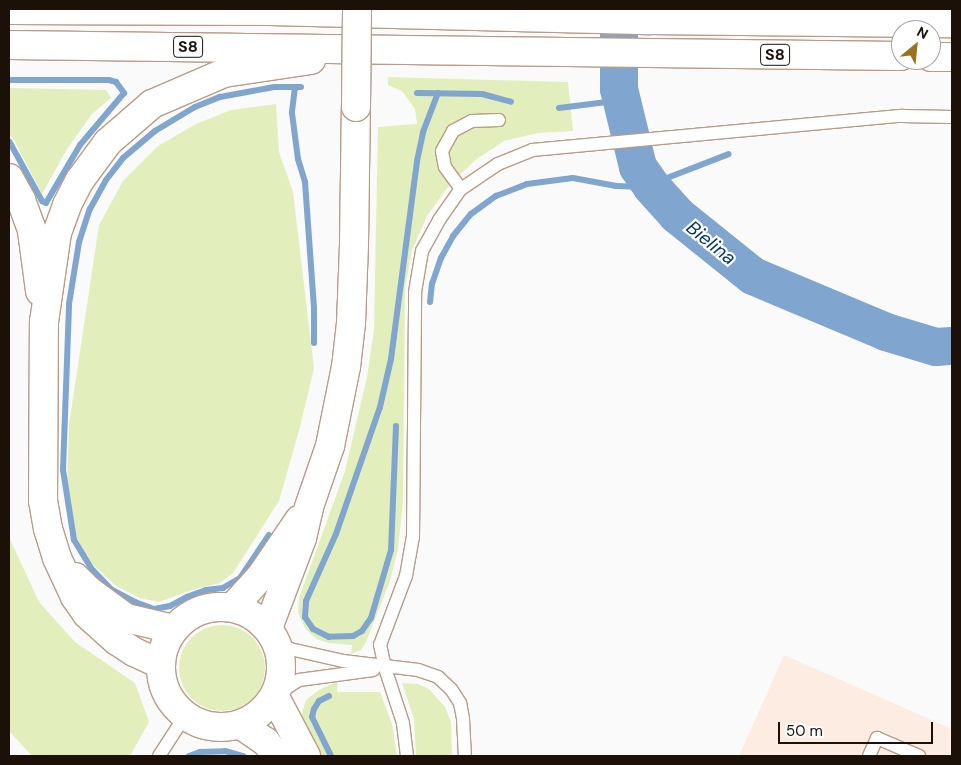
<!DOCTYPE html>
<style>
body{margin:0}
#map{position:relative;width:961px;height:765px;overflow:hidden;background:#fafafa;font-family:"DM Sans",sans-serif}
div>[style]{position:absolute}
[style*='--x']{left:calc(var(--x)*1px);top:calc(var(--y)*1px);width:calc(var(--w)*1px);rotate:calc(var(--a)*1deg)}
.built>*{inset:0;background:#fdece1}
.green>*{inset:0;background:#e2efbc}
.round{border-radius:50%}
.stream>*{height:6px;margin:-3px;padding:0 3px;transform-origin:3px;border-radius:3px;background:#80a5ce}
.river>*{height:38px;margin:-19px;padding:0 19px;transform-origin:19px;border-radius:19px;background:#80a5ce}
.roads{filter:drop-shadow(1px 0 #bc9b85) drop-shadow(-1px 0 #bc9b85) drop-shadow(0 1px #bc9b85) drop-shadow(0 -1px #bc9b85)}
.service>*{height:12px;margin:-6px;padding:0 6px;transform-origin:6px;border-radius:6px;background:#fff}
.tertiary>*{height:28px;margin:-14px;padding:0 14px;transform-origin:14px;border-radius:14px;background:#fff}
.secondary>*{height:28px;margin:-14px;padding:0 14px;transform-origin:14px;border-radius:14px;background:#fff}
.secondary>.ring{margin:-14px;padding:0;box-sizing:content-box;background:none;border:28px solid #fff;border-radius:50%}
.motorway>*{height:28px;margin:-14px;padding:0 14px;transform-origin:14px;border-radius:14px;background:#fff}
.bridges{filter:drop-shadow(1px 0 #bc9b85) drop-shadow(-1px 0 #bc9b85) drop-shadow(0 1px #bc9b85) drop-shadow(0 -1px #bc9b85)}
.secondary-bridge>*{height:28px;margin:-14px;padding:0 14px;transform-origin:14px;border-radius:14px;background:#fff}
span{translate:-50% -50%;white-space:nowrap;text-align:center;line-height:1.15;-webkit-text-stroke:4.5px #fff;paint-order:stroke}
.shield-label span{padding:1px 4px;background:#fff;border:1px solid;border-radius:4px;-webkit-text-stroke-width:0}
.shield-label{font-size:16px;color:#1c1109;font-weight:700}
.water-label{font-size:19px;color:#003669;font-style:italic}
.frame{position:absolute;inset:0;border:10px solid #1c1109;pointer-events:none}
.north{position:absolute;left:891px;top:20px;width:50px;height:50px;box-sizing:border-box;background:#fff;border:1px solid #a4a09d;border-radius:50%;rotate:28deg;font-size:14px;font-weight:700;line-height:20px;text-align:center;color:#1c1109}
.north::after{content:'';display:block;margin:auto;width:18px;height:22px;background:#99731f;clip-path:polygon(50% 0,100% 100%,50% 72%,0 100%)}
.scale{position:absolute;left:778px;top:722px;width:155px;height:22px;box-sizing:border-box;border:2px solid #1c1109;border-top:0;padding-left:6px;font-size:15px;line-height:18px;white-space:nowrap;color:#1c1109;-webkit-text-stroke:4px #fff;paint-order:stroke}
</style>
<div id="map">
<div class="built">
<i style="clip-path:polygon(784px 655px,952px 729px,952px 756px,739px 756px)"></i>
</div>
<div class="green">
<i style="clip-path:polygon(388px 77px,568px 82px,573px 131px,538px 133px,504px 141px,474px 161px,447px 188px,427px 216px,412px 250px,405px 289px,403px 502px,398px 549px,390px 581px,366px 642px,361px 650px,351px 654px,352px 645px,329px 643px,316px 639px,305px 628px,298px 613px,299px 598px,345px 471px,367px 377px,374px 330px,378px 127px,417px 124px,415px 109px,402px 91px,388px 85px)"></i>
<i style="clip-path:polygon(9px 88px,106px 90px,111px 98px,92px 114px,67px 149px,42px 194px,14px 140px,9px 134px)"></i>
<i style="clip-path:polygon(276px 104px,279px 152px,293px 192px,314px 368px,300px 427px,279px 501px,233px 573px,220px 583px,192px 590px,159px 602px,140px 598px,116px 586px,90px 562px,76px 536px,67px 483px,69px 425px,99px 225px,123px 181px,158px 146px,196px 124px,231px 110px)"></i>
<i style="clip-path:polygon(9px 537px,39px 602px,75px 642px,135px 683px,149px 722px,130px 756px,32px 756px,9px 731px)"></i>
<i class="round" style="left:179px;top:625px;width:86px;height:86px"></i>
<i style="clip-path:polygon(338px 681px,337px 692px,380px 692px,392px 724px,397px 756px,319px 756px,305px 730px,301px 716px,306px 700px,319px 690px)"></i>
<i style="clip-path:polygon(402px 683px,418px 684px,429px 689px,445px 707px,451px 722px,452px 756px,416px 756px,414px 719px)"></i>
</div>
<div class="stream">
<i style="--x:9;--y:80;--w:100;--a:0"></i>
<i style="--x:109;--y:80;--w:7;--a:16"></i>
<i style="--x:116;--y:82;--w:14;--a:54"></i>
<i style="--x:124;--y:93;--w:68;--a:130.2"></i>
<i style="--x:80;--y:145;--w:67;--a:120.4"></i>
<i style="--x:46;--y:203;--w:4;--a:-153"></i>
<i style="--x:42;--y:201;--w:68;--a:-118.8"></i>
<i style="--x:295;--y:87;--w:26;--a:97"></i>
<i style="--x:292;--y:113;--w:46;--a:82.6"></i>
<i style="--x:298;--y:159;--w:24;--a:73"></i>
<i style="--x:305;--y:182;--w:125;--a:85.9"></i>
<i style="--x:314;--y:307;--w:36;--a:90"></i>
<i style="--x:417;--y:93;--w:65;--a:0.9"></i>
<i style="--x:482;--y:94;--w:30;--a:15"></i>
<i style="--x:559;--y:108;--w:64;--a:-7.2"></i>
<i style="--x:430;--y:302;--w:18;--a:-84"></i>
<i style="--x:432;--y:284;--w:28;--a:-71"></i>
<i style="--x:441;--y:258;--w:25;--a:-61"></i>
<i style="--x:453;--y:236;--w:28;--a:-51"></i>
<i style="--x:471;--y:214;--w:31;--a:-36"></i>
<i style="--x:496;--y:196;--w:33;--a:-21"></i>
<i style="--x:527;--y:184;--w:46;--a:-7.4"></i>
<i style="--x:573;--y:178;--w:44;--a:10.5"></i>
<i style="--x:616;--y:186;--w:36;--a:2"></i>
<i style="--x:652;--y:187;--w:17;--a:-31"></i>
<i style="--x:667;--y:178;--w:66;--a:-21.2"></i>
<i style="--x:396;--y:426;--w:124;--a:92.3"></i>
<i style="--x:391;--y:550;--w:71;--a:106.4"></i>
<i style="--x:371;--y:618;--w:16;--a:125"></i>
<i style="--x:362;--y:631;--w:10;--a:151"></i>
<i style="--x:353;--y:636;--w:24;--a:178"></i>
<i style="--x:329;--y:637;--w:18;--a:-153"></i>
<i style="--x:313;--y:629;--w:14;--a:-124"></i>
<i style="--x:305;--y:617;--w:16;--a:-86"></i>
<i style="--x:306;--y:601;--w:73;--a:-65.9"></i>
<i style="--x:336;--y:534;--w:134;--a:-70.9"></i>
<i style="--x:380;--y:407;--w:49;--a:-77.1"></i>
<i style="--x:391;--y:359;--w:200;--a:-82.5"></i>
<i style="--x:417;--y:161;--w:30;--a:-78"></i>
<i style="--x:423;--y:132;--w:42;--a:-69"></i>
<i style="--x:269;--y:535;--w:52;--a:124"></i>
<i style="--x:240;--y:578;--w:20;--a:150"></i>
<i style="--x:223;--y:588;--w:17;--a:173"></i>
<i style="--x:206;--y:590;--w:20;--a:160"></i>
<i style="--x:187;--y:597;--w:19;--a:152"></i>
<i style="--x:170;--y:606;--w:16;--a:169"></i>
<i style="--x:154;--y:609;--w:20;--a:-160"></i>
<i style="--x:135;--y:602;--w:27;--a:-152"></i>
<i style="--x:111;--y:589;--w:29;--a:-134"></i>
<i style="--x:91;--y:568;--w:33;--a:-121"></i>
<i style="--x:74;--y:540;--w:71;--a:-98.9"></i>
<i style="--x:63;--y:470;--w:166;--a:-87.9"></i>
<i style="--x:69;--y:304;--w:63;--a:-80.8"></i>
<i style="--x:79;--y:242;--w:35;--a:-72"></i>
<i style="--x:90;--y:209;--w:33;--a:-61"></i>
<i style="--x:106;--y:180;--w:28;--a:-52"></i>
<i style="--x:123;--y:158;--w:42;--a:-40.2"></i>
<i style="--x:155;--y:131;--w:47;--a:-31"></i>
<i style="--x:195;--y:107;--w:27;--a:-22"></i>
<i style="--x:220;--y:97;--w:55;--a:-10.5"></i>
<i style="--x:274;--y:87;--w:27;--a:0"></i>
<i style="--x:329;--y:696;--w:11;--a:153"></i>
<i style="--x:319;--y:701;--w:9;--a:122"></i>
<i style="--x:314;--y:709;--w:8;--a:104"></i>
<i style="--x:312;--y:717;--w:43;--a:64"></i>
<i style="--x:189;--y:756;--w:12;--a:-20"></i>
<i style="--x:200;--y:752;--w:25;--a:-2"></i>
<i style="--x:225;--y:751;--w:19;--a:16"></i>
</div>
<div class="river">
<i style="--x:619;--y:9;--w:80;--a:90"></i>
<i style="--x:619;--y:89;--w:80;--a:76.3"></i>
<i style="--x:638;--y:167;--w:24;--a:55"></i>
<i style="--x:652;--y:187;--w:38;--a:48"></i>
<i style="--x:677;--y:215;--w:97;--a:38.8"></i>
<i style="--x:753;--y:276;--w:144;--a:22.8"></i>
<i style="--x:886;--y:332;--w:52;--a:16.7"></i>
<i style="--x:936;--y:347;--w:16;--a:-4"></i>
</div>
<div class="roads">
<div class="service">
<i style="--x:461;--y:189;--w:27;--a:-126"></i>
<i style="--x:445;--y:167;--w:16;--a:-101"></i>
<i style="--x:442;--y:151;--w:23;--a:-61"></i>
<i style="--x:453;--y:131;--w:21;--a:-28"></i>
<i style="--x:472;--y:121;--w:27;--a:-2"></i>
<i style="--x:277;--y:641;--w:15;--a:32"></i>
<i style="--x:290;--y:649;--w:54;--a:12.8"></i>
<i style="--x:343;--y:661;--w:76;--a:6.8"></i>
<i style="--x:418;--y:670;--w:21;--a:19"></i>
<i style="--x:438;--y:677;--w:18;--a:43"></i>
<i style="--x:451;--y:689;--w:17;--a:57"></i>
<i style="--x:460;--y:703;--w:16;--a:79"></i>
<i style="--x:463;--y:719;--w:37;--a:87"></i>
<i style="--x:275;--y:695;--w:28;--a:-32"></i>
<i style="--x:299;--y:680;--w:75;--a:-7.7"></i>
<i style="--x:159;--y:756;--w:48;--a:-57"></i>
<i style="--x:407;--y:756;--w:33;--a:-97"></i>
<i style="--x:403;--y:723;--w:58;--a:-108.1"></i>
<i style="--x:385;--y:668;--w:24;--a:-102"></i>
<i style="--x:380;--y:645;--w:74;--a:-69.4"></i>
<i style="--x:406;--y:576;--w:39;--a:-80"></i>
<i style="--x:413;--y:538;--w:246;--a:-89.5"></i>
<i style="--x:415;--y:292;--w:42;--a:-80.3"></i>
<i style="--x:422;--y:251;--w:35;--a:-61"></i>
<i style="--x:439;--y:220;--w:38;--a:-55"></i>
<i style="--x:461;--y:189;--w:45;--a:-34"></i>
<i style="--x:498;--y:164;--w:37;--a:-22"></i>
<i style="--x:532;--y:150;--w:372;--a:-5.3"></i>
<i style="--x:902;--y:116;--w:50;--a:1.1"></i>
<i style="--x:869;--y:756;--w:20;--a:-66"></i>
<i style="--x:877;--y:738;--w:46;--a:23.2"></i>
</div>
<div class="tertiary">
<i style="--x:275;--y:697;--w:67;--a:62.3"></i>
<i style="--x:241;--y:725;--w:30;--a:34"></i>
<i style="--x:266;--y:742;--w:18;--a:52"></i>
</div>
<div class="secondary">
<i class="ring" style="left:161px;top:607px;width:92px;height:92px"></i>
<i style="--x:233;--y:607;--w:42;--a:-47.9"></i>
<i style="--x:261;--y:576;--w:68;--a:-55.8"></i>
<i style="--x:268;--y:628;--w:96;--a:-69.3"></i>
<i style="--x:302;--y:538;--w:32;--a:-77"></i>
<i style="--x:309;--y:507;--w:65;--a:-71"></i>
<i style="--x:330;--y:446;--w:81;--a:-78.6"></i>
<i style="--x:346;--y:367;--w:44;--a:-83.5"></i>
<i style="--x:351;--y:323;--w:79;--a:-87.8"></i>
<i style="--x:354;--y:244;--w:137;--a:-89.2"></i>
</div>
<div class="motorway">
<i style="--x:9;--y:10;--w:261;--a:0.2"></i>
<i style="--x:270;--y:11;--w:380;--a:1.4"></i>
<i style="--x:650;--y:20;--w:302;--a:0.6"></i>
<i style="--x:9;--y:45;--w:892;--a:0.71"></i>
<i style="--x:931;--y:57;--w:21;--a:0"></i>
<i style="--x:9;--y:178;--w:25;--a:61"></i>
<i style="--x:21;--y:200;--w:33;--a:70"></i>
<i style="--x:32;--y:231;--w:61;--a:82.4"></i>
<i style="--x:75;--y:577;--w:18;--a:45"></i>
<i style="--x:88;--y:590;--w:47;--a:36.4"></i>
<i style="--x:126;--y:618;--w:48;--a:13.2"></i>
<i style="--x:160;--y:664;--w:29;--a:-155"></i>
<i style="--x:134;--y:652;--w:20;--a:-147"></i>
<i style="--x:117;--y:641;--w:40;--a:-138"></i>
<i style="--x:87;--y:614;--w:21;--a:-125"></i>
<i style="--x:75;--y:597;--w:43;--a:-114.8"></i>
<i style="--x:57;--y:558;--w:30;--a:-107"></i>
<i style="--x:48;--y:529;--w:28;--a:-100"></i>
<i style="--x:43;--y:501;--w:179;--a:-89.7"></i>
<i style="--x:44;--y:322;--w:90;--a:-81.7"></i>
<i style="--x:57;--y:233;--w:30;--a:-70"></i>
<i style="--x:67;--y:205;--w:28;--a:-63"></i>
<i style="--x:80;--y:180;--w:47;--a:-53.6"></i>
<i style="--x:108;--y:142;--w:58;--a:-40.8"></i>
<i style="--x:152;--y:104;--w:78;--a:-23.3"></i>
<i style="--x:224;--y:73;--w:88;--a:-8.5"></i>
</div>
</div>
<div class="bridges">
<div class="secondary-bridge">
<i style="--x:356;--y:107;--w:98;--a:-89.4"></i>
</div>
</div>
<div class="shield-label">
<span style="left:188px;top:47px">S8</span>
<span style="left:775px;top:55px">S8</span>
</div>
<div class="water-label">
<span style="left:711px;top:243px;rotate:39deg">Bielina</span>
</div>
<div class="frame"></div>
<div class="north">N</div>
<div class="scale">50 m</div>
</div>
